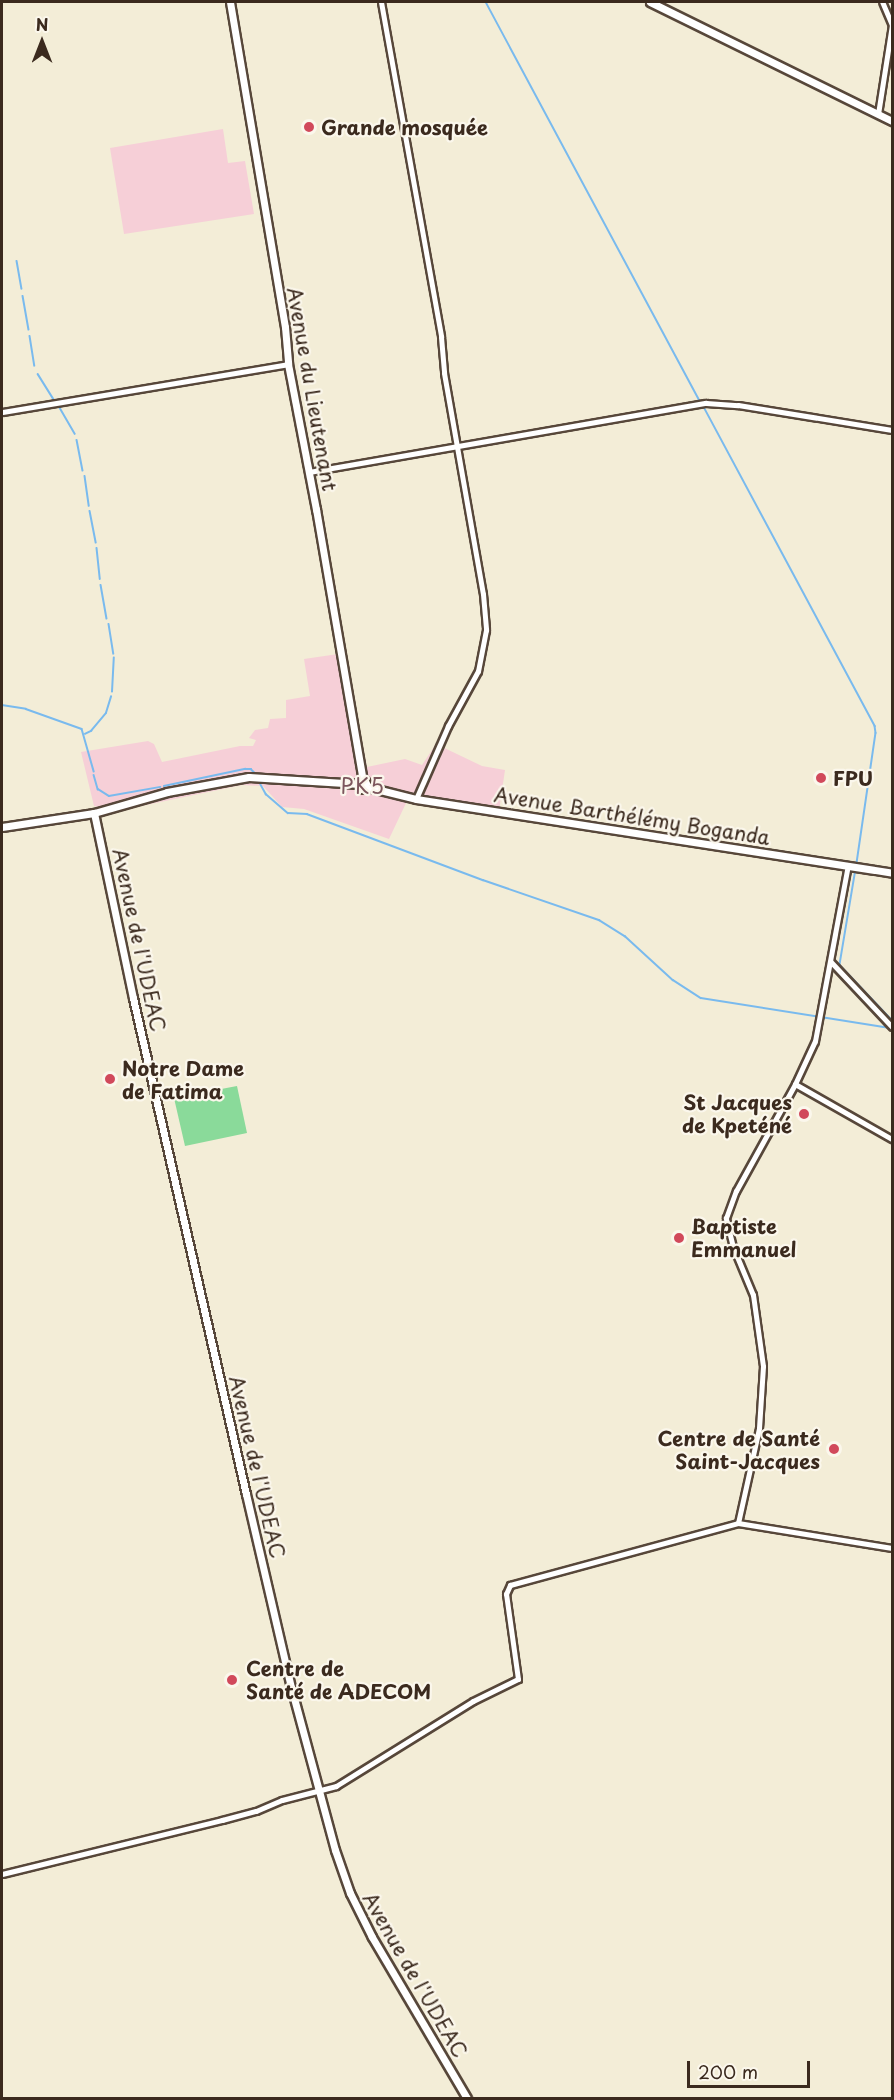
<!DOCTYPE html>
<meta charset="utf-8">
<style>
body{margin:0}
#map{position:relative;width:894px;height:2100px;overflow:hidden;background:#f3edd7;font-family:"Playpen Sans",sans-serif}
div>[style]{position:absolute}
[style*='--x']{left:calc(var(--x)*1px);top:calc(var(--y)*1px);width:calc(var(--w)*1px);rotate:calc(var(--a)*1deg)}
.built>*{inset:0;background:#f6cfd7}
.green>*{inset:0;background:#8ada9a}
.stream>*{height:1.5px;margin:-0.75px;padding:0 0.75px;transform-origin:0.75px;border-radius:0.75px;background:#79baee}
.roads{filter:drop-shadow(2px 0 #57473a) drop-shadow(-2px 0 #57473a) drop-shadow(0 2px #57473a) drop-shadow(0 -2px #57473a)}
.minor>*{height:5px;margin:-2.5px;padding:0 2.5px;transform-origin:2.5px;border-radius:2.5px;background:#fff}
.major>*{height:7px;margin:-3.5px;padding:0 3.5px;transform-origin:3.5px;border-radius:3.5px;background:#fff}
.dots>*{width:16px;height:16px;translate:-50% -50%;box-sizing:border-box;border:3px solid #fbf7ec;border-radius:50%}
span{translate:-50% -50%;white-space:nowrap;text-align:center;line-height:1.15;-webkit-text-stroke:4.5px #fbf7ec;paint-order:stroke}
.poi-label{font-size:20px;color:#3b2a1e;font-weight:700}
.left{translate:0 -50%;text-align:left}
.right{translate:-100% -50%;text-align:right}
.street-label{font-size:20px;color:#3b2a1e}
.neighbourhood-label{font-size:21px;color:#7c565c;letter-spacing:1.5px}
.frame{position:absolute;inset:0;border:3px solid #3b2a1e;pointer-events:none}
.north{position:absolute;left:12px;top:12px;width:60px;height:60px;-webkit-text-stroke:4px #fbf7ec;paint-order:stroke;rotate:0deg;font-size:16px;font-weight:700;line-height:24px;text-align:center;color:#3b2a1e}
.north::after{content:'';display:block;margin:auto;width:21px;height:27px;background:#3b2a1e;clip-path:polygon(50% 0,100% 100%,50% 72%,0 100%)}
.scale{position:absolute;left:687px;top:2061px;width:123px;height:27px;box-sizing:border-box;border:3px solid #3b2a1e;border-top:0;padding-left:8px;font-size:18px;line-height:21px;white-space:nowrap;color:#3b2a1e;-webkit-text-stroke:4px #fbf7ec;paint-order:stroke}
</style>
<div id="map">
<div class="built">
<i style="clip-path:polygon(223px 129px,228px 163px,245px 161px,254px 214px,124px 234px,110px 148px)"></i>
<i style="clip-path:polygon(345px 653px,367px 767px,405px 759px,422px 765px,436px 744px,482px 766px,505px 770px,498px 818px,407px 801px,389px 839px,304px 809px,282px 807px,263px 786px,242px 785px,117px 811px,94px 806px,81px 752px,148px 741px,154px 744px,162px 762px,240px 746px,253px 746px,256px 740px,249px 738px,255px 730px,268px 728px,270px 719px,286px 718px,286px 700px,310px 696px,304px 659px)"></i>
</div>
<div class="green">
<i style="clip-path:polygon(237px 1086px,247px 1133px,185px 1146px,174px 1098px)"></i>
</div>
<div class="stream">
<i style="--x:486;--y:2;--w:455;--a:61.8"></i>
<i style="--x:17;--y:261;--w:28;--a:80"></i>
<i style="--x:23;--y:296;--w:34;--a:80"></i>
<i style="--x:30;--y:336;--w:30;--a:81"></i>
<i style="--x:38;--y:374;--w:31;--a:58"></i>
<i style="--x:59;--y:406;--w:32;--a:60"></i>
<i style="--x:704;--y:407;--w:362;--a:61.8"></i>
<i style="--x:875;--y:726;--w:7;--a:82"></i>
<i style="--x:876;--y:733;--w:132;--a:98.3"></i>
<i style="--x:77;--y:440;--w:31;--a:79"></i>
<i style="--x:85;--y:476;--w:30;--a:82"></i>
<i style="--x:90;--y:511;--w:32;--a:79"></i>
<i style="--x:97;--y:548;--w:31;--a:84"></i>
<i style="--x:101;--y:585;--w:34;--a:80"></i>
<i style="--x:109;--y:624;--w:30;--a:81"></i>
<i style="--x:112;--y:692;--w:34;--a:-87"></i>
<i style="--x:2;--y:705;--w:24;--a:9"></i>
<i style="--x:26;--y:709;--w:59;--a:19.7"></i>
<i style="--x:82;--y:729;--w:44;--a:74.1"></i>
<i style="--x:85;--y:734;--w:7;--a:-27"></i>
<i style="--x:91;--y:731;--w:23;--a:-50"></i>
<i style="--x:106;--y:713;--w:17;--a:-73"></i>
<i style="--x:94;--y:775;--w:15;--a:74"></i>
<i style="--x:98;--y:789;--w:13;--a:32"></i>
<i style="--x:109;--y:796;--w:52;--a:-10"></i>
<i style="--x:260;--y:783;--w:13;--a:61"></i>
<i style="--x:266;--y:794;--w:29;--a:41"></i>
<i style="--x:288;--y:813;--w:19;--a:3"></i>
<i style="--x:307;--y:814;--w:188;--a:20.6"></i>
<i style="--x:483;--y:880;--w:123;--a:19"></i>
<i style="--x:599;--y:920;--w:31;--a:32"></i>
<i style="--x:625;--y:936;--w:65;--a:42.5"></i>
<i style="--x:673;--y:980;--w:33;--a:33"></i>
<i style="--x:701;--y:998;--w:191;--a:9"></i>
<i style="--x:164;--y:786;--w:83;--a:-11.9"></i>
<i style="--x:245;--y:769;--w:6;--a:0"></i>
<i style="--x:251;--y:769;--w:6;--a:45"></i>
<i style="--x:856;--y:869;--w:97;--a:99.5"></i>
<i style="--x:840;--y:965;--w:76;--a:46.6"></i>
</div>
<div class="roads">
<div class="minor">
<i style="--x:381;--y:2;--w:340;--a:79.8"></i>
<i style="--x:441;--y:337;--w:36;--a:85"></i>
<i style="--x:444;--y:373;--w:224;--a:80"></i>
<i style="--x:483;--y:594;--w:36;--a:85"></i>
<i style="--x:486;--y:630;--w:42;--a:101"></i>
<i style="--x:478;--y:671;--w:63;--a:118.6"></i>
<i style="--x:448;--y:726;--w:80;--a:113.7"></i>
<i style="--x:878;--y:114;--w:90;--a:-81.1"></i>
<i style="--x:892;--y:25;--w:25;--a:-113"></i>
<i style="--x:2;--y:412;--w:290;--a:-9.5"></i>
<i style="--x:309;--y:472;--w:403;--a:-9.9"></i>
<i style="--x:706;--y:403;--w:32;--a:4"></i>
<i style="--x:738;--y:405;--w:156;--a:9.2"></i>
<i style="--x:831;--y:962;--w:89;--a:46.8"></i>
<i style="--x:795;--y:1084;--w:112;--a:29.6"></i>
<i style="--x:738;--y:1523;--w:97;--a:-77.5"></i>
<i style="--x:759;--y:1428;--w:62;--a:-86.3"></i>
<i style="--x:763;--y:1366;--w:72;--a:-98"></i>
<i style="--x:753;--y:1295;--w:52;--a:-112.6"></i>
<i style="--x:733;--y:1247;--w:30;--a:-104"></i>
<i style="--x:726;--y:1218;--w:29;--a:-70"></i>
<i style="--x:736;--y:1191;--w:122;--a:-61.1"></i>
<i style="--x:795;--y:1084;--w:47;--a:-65.1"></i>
<i style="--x:815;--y:1041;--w:179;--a:-79.4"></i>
<i style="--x:2;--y:1874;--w:227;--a:-13.8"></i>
<i style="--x:222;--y:1820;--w:35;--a:-15"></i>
<i style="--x:256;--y:1811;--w:28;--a:-23"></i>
<i style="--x:282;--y:1800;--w:56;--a:-14.5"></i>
<i style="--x:336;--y:1786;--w:161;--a:-31.8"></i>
<i style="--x:473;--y:1701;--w:50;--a:-26.1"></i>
<i style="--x:518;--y:1679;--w:86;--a:-98"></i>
<i style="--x:506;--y:1594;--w:10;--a:-66"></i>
<i style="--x:510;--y:1585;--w:236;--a:-15.2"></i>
<i style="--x:738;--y:1523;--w:156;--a:9.2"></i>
</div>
<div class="major">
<i style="--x:230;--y:2;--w:330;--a:80.4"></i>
<i style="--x:285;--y:327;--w:37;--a:85"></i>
<i style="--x:288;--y:364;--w:148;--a:79.1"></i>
<i style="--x:316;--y:509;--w:276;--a:80.2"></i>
<i style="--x:650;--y:2;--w:270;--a:26.2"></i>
<i style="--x:368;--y:787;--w:7;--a:-117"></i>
<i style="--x:365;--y:781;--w:6;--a:149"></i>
<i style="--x:360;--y:784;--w:5;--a:68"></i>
<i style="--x:362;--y:789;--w:6;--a:-18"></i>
<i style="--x:368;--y:787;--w:49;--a:14"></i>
<i style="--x:416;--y:799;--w:482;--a:8.8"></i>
<i style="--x:94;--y:813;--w:189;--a:78.1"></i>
<i style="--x:133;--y:998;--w:509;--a:77.17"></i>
<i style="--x:246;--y:1494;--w:198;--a:76.9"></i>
<i style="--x:291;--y:1687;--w:169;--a:74.9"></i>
<i style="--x:335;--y:1850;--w:46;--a:70.8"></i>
<i style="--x:350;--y:1893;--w:49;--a:63.4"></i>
<i style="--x:372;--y:1937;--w:187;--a:59.5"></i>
<i style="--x:2;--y:827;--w:93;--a:-8.7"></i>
<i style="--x:94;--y:813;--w:76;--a:-16"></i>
<i style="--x:167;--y:792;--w:83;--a:-10.4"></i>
<i style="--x:249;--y:777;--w:111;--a:3.6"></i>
</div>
</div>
<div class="dots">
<i style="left:309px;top:127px;background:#d1495b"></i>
<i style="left:821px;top:778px;background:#d1495b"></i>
<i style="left:110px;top:1079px;background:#d1495b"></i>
<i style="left:804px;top:1114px;background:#d1495b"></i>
<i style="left:679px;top:1238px;background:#d1495b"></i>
<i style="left:834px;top:1449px;background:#d1495b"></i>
<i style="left:232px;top:1680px;background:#d1495b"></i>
</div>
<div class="poi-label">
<span class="left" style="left:321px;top:127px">Grande mosquée</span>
<span class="left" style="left:833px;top:778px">FPU</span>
<span class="left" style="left:122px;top:1080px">Notre Dame<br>de Fatima</span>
<span class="right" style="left:792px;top:1114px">St Jacques<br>de Kpeténé</span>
<span class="left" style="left:691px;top:1238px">Baptiste<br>Emmanuel</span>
<span class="right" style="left:820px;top:1450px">Centre de Santé<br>Saint-Jacques</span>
<span class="left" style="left:246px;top:1680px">Centre de<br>Santé de ADECOM</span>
</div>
<div class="street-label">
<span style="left:312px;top:389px;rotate:80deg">Avenue du Lieutenant</span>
<span style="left:632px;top:816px;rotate:9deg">Avenue Barthélémy Boganda</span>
<span style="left:139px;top:940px;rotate:78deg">Avenue de I'UDEAC</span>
<span style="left:257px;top:1467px;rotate:77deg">Avenue de I'UDEAC</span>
<span style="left:415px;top:1975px;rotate:60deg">Avenue de I'UDEAC</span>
</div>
<div class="neighbourhood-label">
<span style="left:363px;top:785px">PK5</span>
</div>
<div class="frame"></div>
<div class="north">N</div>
<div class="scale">200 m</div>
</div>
